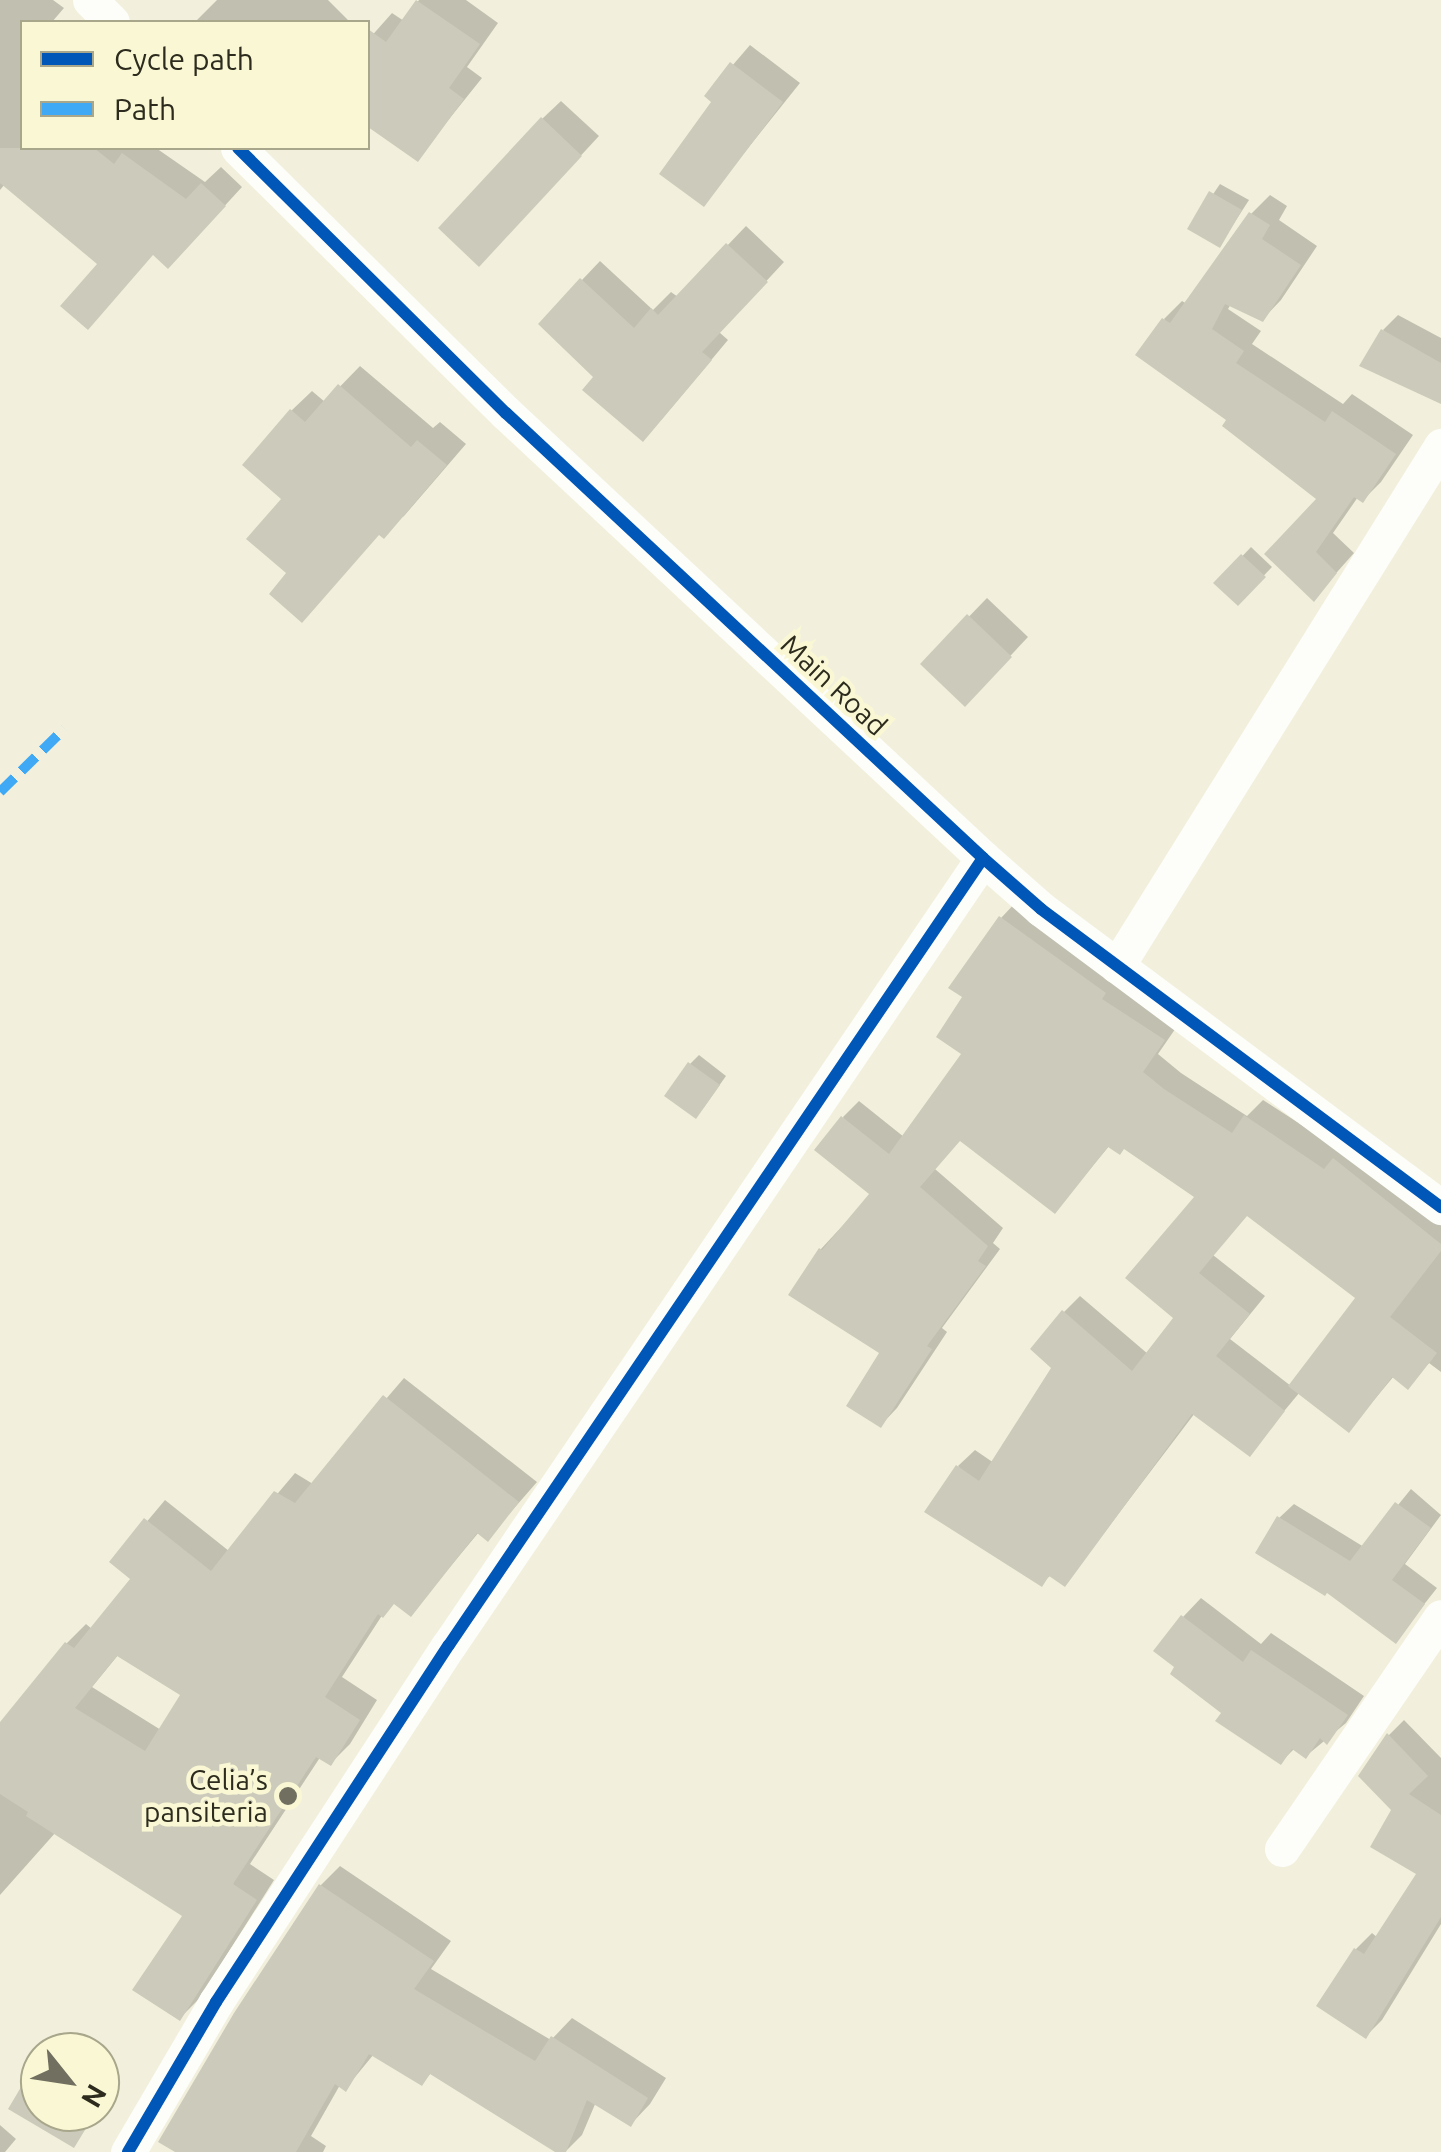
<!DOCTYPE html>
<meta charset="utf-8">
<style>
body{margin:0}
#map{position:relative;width:1441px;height:2152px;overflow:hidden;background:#f2f0dc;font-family:Ubuntu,sans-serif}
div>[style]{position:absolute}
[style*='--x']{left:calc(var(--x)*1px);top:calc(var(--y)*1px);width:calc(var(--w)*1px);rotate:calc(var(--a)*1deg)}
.shadow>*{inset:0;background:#0003}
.building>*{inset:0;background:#cccbbb}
.street>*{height:35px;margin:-17.5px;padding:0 17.5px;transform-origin:17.5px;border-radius:17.5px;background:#fdfdfa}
.quiet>*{height:10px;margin-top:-5px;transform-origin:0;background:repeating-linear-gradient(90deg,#3fa9f5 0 20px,transparent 0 30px)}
.cycleway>*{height:12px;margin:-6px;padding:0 6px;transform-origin:6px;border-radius:6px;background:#0057b8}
.dots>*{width:28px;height:28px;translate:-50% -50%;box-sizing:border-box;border:5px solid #faf8d4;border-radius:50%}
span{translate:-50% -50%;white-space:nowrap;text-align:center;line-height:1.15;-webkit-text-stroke:9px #faf8d4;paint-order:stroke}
.street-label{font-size:28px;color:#2c2b1d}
.poi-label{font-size:28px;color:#2c2b1d}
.right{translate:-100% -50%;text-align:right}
.legend{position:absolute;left:20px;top:20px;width:350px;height:130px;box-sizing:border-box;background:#faf8d4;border:2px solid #a8a68b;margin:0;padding:12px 18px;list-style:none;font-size:30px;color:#2c2b1d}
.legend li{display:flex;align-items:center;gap:20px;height:50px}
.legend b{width:50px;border:2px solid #a8a68b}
.north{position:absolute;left:20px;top:2032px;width:100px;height:100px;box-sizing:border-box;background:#faf8d4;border:2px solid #a8a68b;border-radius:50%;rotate:120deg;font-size:28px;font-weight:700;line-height:40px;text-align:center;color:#2c2b1d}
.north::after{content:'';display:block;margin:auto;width:35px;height:45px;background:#717060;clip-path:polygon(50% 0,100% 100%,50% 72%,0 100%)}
</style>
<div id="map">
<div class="shadow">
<i style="clip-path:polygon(0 0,53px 0,64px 8px,52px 22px,22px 22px,22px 148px,156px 148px,205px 182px,221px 167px,242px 187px,186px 248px,101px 263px,5px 184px,0 190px)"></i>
<i style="clip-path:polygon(217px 0,328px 0,350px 22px,195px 22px)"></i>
<i style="clip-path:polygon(419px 0,466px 0,498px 23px,467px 67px,482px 78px,417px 159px,368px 123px,368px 40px,392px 13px,404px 21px)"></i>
<i style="clip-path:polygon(750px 45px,800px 83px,704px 203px,715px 101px,707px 95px)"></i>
<i style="clip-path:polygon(561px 101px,599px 136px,497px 246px,542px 119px)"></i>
<i style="clip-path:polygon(1220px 184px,1249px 200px,1220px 245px,1190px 228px)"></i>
<i style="clip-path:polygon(1270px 195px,1287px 206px,1279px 220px,1317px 246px,1281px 300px,1263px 319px,1231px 304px,1228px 309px,1261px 331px,1252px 344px,1343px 404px,1352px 394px,1413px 435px,1381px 482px,1363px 500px,1358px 497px,1333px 533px,1354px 553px,1314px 598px,1267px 554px,1320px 499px,1230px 420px,1164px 319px,1182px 301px,1187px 304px,1251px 214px)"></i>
<i style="clip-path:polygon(746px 226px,784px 262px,719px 332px,728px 340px,661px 420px,597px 376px,582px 280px,600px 261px,653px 310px,671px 292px,678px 297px)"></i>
<i style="clip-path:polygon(1398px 315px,1441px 338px,1441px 401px,1383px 330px)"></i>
<i style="clip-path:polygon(360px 366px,433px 428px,440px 422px,466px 444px,404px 516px,380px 533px,290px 573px,284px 498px,291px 411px,312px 391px,325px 402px)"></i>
<i style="clip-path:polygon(1251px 547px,1272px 567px,1238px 603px,1217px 583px)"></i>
<i style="clip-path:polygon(987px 598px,1028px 637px,983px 685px,923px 664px)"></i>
<i style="clip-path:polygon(evenodd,1017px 901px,1180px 1022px,1158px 1054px,1181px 1073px,1247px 1116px,1263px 1100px,1441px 1215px,1441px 1372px,1429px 1363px,1408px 1386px,1394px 1376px,1349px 1430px,1300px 1392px,1249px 1453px,1195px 1413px,1065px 1584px,1051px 1575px,1042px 1583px,958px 1466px,975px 1450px,994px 1463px,1055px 1368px,1064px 1312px,1080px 1296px,1148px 1354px,1176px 1318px,1198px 1196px,1125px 1146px,1110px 1145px,1055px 1211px,961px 1138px,935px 1169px,1003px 1228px,993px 1243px,1000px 1249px,942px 1328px,947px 1332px,897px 1408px,881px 1425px,882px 1353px,792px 1295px,821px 1249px,872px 1194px,843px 1117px,859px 1101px,904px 1137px,965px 1053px,965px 997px,1001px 918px,1017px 901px,1248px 1214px,1358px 1298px,1291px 1386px,1230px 1339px,1265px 1296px,1213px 1255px,1248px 1214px)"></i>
<i style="clip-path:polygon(699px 1055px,726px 1076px,704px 1107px,690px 1064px)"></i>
<i style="clip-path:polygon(evenodd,404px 1378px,537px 1482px,488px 1538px,479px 1532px,411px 1614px,395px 1602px,383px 1614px,342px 1677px,377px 1700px,350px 1744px,331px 1763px,321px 1756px,250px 1864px,274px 1880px,199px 1999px,180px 2018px,185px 1915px,56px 1832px,0 1895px,0 1741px,67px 1643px,86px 1624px,92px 1629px,133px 1579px,113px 1562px,165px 1500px,229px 1551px,295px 1473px,313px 1484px,404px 1378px,119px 1654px,184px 1694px,161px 1730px,92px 1687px,119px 1654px)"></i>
<i style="clip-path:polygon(1411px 1489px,1441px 1515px,1405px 1564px,1437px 1588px,1396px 1640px,1279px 1518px,1294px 1504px,1364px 1547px)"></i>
<i style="clip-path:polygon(1201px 1598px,1261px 1644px,1271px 1633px,1364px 1696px,1346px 1723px,1306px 1756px,1295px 1748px,1281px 1762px,1224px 1712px,1183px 1617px)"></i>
<i style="clip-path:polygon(1404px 1720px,1441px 1758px,1441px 1924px,1382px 2020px,1366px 2036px,1319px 2005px,1356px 1949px,1372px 1933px,1378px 1938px,1420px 1873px,1394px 1810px,1389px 1735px)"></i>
<i style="clip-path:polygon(340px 1866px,451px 1941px,431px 1969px,551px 2040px,572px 2018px,666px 2078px,650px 2104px,631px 2124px,596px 2102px,582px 2135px,565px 2152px,559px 2152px,432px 2072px,422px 2083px,374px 2054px,346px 2088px,340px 2085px,311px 2136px,326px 2146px,323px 2152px,180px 2152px,321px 1885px)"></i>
<i style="clip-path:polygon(58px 2044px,72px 2052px,49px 2052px)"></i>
<i style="clip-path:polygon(40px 2061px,40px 2112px,80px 2112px,77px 2117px,11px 2108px)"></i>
<i style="clip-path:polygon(0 2125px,16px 2139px,5px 2152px,0 2152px)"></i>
</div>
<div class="building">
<i style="clip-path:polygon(416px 0,480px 44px,449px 88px,464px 99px,418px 162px,368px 127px,368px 29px,386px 42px)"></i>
<i style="clip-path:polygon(730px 62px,783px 102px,704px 207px,659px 174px,711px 102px,704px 96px)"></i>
<i style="clip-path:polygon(541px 117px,582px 156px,479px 267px,438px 228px)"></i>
<i style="clip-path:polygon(0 148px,94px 148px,114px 164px,122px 153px,186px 199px,201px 183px,226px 206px,168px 269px,153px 255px,88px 330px,60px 306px,97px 264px,0 183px)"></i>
<i style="clip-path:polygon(1209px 191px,1242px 210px,1220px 248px,1187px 229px)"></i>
<i style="clip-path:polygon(1249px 212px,1270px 225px,1262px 239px,1301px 265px,1263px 322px,1225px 304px,1212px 329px,1244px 351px,1236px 363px,1325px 422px,1332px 411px,1396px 454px,1363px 503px,1354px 497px,1316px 552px,1337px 573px,1314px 602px,1264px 554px,1316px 499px,1222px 426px,1226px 420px,1135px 355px,1162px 318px,1170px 323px)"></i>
<i style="clip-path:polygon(726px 243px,768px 282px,702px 352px,712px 360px,643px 442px,582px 390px,593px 377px,538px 324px,580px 278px,634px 328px,651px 308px,658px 315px)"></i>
<i style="clip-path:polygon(1381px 329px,1441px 363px,1441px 404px,1359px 366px)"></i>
<i style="clip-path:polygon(338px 384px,411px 447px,417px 440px,447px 465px,384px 539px,379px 535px,302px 623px,269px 594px,286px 573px,246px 539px,281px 499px,242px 465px,290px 409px,305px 422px)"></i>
<i style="clip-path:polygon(1241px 554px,1266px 577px,1238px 606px,1213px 583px)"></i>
<i style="clip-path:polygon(967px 614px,1012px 657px,965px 707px,920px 664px)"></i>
<i style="clip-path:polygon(999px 916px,1106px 993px,1102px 999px,1165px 1040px,1143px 1072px,1164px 1089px,1232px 1133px,1244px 1115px,1324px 1169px,1333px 1158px,1441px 1244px,1441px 1251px,1390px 1317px,1437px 1353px,1408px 1390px,1392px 1377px,1349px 1433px,1288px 1386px,1355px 1298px,1247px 1216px,1199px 1273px,1250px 1314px,1216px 1356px,1285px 1411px,1250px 1457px,1192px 1414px,1065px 1587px,1049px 1576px,1042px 1587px,924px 1512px,956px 1465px,979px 1481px,1051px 1368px,1030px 1349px,1062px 1310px,1132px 1371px,1173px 1318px,1125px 1278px,1194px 1197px,1124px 1149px,1120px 1155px,1108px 1147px,1055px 1214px,960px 1141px,920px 1187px,988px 1246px,978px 1261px,986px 1266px,927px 1346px,932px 1349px,881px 1428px,846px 1406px,879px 1353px,788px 1295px,819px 1248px,822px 1250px,869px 1194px,814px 1150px,841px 1116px,889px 1154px,961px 1054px,936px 1037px,962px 997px,948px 988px)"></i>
<i style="clip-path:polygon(688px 1062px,720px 1085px,696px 1119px,664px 1096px)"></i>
<i style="clip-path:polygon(evenodd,383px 1395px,519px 1502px,488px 1542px,477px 1533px,411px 1617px,394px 1604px,383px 1618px,378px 1614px,325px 1697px,360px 1720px,331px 1766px,316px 1757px,233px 1884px,257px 1900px,180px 2021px,132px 1990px,182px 1916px,26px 1816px,28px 1812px,0 1794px,0 1722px,65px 1642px,74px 1648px,130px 1579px,109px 1562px,144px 1518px,211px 1571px,274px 1491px,295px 1503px,383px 1395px,117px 1656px,180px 1695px,145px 1751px,75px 1708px,117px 1656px)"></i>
<i style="clip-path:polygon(1395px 1502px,1431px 1528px,1392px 1580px,1425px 1604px,1396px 1644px,1327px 1593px,1325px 1596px,1255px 1553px,1277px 1516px,1350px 1561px)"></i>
<i style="clip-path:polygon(1181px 1615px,1243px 1662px,1251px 1650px,1348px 1715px,1327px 1745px,1320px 1738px,1306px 1759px,1292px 1749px,1281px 1765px,1215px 1721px,1221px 1713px,1170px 1674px,1174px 1667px,1153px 1651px)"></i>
<i style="clip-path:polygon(1387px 1733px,1428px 1776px,1409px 1794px,1441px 1815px,1441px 1917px,1366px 2039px,1316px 2006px,1354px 1948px,1364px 1954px,1416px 1874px,1370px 1847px,1391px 1810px,1358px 1776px)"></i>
<i style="clip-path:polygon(319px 1884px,434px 1961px,414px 1989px,535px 2061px,551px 2036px,648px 2098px,631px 2127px,587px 2100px,566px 2152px,555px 2152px,430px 2074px,422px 2086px,369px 2054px,346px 2092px,335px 2084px,296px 2152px,175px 2152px,158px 2142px,234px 2013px)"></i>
<i style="clip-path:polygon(37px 2060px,40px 2112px,96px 2112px,74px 2148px,8px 2109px)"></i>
</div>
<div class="street">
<i style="--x:90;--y:0;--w:31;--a:45"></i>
<i style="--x:238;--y:148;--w:377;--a:44.7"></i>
<i style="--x:506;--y:413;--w:652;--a:43.01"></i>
<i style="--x:983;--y:858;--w:77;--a:41.3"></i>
<i style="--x:1041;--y:909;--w:499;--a:36.7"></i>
<i style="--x:1117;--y:966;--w:613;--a:-58.07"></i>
<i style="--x:1282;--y:1849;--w:281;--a:-55.6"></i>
<i style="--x:128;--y:2152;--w:174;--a:-59.6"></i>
<i style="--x:216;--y:2002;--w:426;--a:-56.9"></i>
<i style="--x:449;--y:1645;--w:951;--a:-55.84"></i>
</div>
<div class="quiet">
<i style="--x:0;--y:792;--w:90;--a:-44.5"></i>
</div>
<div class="cycleway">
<i style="--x:238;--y:148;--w:377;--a:44.7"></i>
<i style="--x:506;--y:413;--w:652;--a:43.01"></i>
<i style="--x:983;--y:858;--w:77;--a:41.3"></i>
<i style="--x:1041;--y:909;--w:499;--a:36.7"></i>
<i style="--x:128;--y:2152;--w:174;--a:-59.6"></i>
<i style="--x:216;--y:2002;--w:426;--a:-56.9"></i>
<i style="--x:449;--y:1645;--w:951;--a:-55.84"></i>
</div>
<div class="dots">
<i style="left:288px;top:1796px;background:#717060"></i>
</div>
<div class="street-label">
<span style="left:834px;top:685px;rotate:43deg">Main Road</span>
</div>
<div class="poi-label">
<span class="right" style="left:268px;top:1796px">Celia’s<br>pansiteria</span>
</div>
<ul class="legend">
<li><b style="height:12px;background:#0057b8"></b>Cycle path</li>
<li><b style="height:12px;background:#3fa9f5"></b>Path</li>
</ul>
<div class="north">N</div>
</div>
